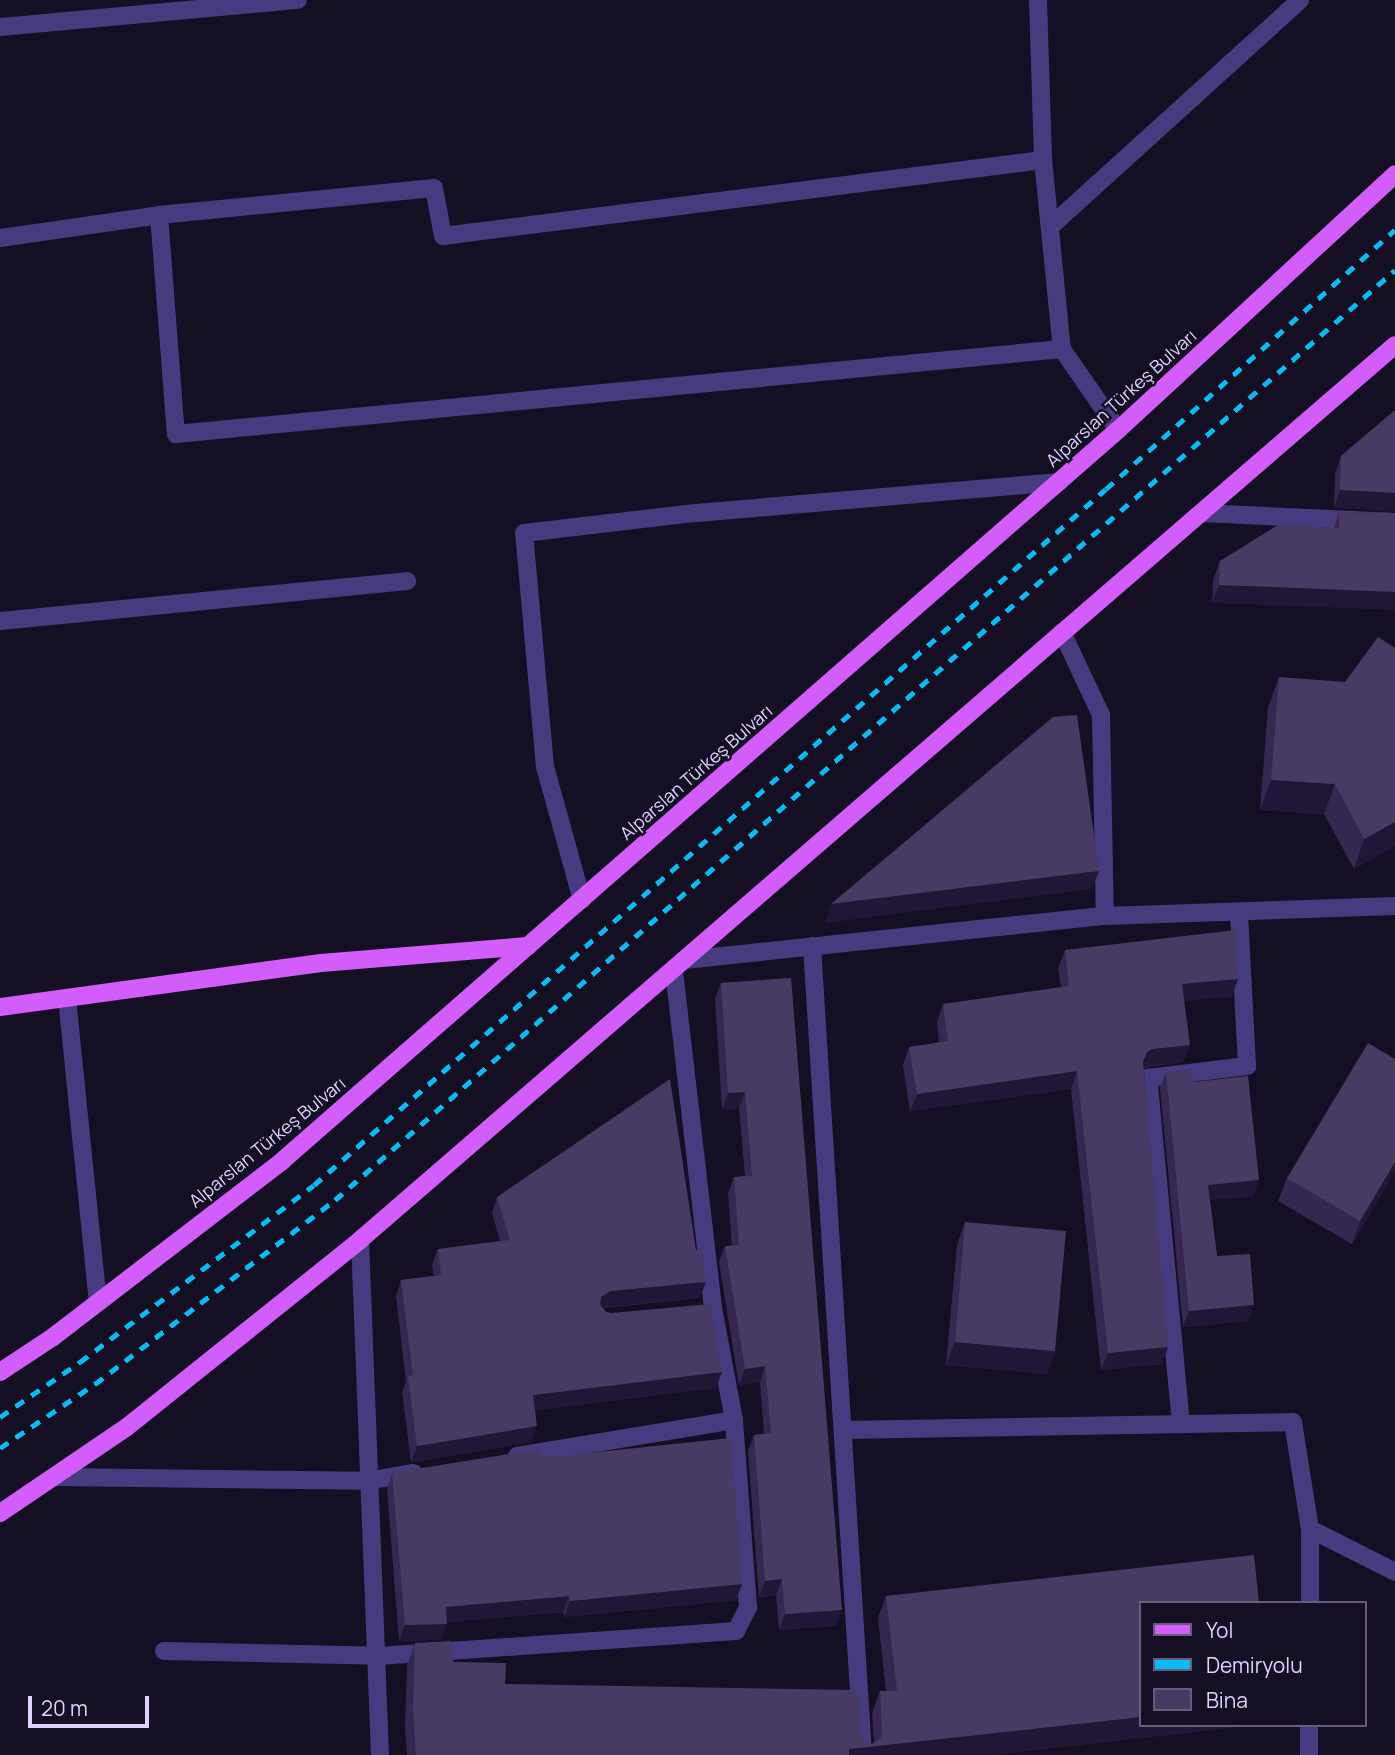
<!DOCTYPE html>
<meta charset="utf-8">
<style>
body{margin:0}
#map{position:relative;width:1395px;height:1755px;overflow:hidden;background:#150f23;font-family:Manrope,sans-serif}
div>[style]{position:absolute}
[style*='--x']{left:calc(var(--x)*1px);top:calc(var(--y)*1px);width:calc(var(--w)*1px);rotate:calc(var(--a)*1deg)}
.minor>*{height:18px;margin:-9px;padding:0 9px;transform-origin:9px;border-radius:9px;background:#473b80}
.major>*{height:18px;margin:-9px;padding:0 9px;transform-origin:9px;border-radius:9px;background:#d35dfa}
.rail>*{height:5px;margin-top:-2.5px;transform-origin:0;background:repeating-linear-gradient(90deg,#08bdf3 0 10px,transparent 0 19px)}
.wall>*{inset:0;background:#352850}
.shaded-wall>*{inset:0;background:#201636}
.building>*{inset:0;background:#473a63}
span{translate:-50% -50%;white-space:nowrap;text-align:center;line-height:1.15;-webkit-text-stroke:5px #150f23;paint-order:stroke}
.street-label{font-size:18px;color:#dcd2fd}
.legend{position:absolute;left:1139px;top:1601px;width:228px;height:126px;box-sizing:border-box;background:#150f23;border:2px solid #655d7a;margin:0;padding:9px 12px;list-style:none;font-size:21px;color:#dcd2fd}
.legend li{display:flex;align-items:center;gap:14px;height:35px}
.legend b{width:35px;border:2px solid #655d7a}
.scale{position:absolute;left:28px;top:1696px;width:121px;height:32px;box-sizing:border-box;border:4px solid #dcd2fd;border-top:0;padding-left:9px;font-size:21px;line-height:24px;white-space:nowrap;color:#dcd2fd;-webkit-text-stroke:5px #150f23;paint-order:stroke}
</style>
<div id="map">
<div class="minor">
<i style="--x:1038;--y:0;--w:160;--a:88.2"></i>
<i style="--x:1043;--y:160;--w:190;--a:84.3"></i>
<i style="--x:1062;--y:349;--w:98;--a:55.3"></i>
<i style="--x:0;--y:27;--w:299;--a:-5.2"></i>
<i style="--x:159;--y:215;--w:220;--a:85.6"></i>
<i style="--x:176;--y:434;--w:890;--a:-5.48"></i>
<i style="--x:1051;--y:226;--w:336;--a:-42.2"></i>
<i style="--x:0;--y:238;--w:161;--a:-8.2"></i>
<i style="--x:159;--y:215;--w:276;--a:-5.6"></i>
<i style="--x:434;--y:188;--w:49;--a:79.4"></i>
<i style="--x:443;--y:236;--w:605;--a:-7.22"></i>
<i style="--x:1202;--y:513;--w:193;--a:2.7"></i>
<i style="--x:0;--y:621;--w:409;--a:-5.6"></i>
<i style="--x:1062;--y:632;--w:92;--a:64.8"></i>
<i style="--x:1101;--y:715;--w:201;--a:88.9"></i>
<i style="--x:582;--y:900;--w:138;--a:-105.5"></i>
<i style="--x:545;--y:767;--w:235;--a:-95.1"></i>
<i style="--x:524;--y:533;--w:162;--a:-6.7"></i>
<i style="--x:685;--y:514;--w:376;--a:-4.9"></i>
<i style="--x:812;--y:946;--w:811;--a:86.39"></i>
<i style="--x:684;--y:960;--w:423;--a:-6"></i>
<i style="--x:1105;--y:916;--w:290;--a:-2"></i>
<i style="--x:67;--y:998;--w:306;--a:84.2"></i>
<i style="--x:360;--y:1240;--w:515;--a:87.78"></i>
<i style="--x:1181;--y:1424;--w:348;--a:-95.4"></i>
<i style="--x:1148;--y:1078;--w:100;--a:-6.9"></i>
<i style="--x:1247;--y:1066;--w:154;--a:-93"></i>
<i style="--x:843;--y:1430;--w:450;--a:-1"></i>
<i style="--x:1293;--y:1422;--w:108;--a:81"></i>
<i style="--x:1310;--y:1529;--w:74;--a:90"></i>
<i style="--x:517;--y:1456;--w:220;--a:-9.4"></i>
<i style="--x:55;--y:1477;--w:312;--a:0.7"></i>
<i style="--x:367;--y:1481;--w:47;--a:-9.9"></i>
<i style="--x:1310;--y:1529;--w:95;--a:26.8"></i>
<i style="--x:164;--y:1651;--w:214;--a:1.3"></i>
<i style="--x:378;--y:1656;--w:359;--a:-4"></i>
<i style="--x:736;--y:1631;--w:27;--a:-63"></i>
<i style="--x:748;--y:1607;--w:188;--a:-94.3"></i>
<i style="--x:734;--y:1420;--w:114;--a:-100.6"></i>
<i style="--x:713;--y:1308;--w:338;--a:-96.6"></i>
<i style="--x:1309;--y:1755;--w:30;--a:-90"></i>
</div>
<div class="major">
<i style="--x:0;--y:1007;--w:324;--a:-7.8"></i>
<i style="--x:321;--y:963;--w:208;--a:-4.7"></i>
<i style="--x:0;--y:1372;--w:64;--a:-33.4"></i>
<i style="--x:53;--y:1337;--w:289;--a:-37.5"></i>
<i style="--x:282;--y:1161;--w:1111;--a:-41.17"></i>
<i style="--x:1118;--y:430;--w:377;--a:-42.7"></i>
<i style="--x:0;--y:1513;--w:153;--a:-34.1"></i>
<i style="--x:127;--y:1427;--w:299;--a:-38.7"></i>
<i style="--x:360;--y:1240;--w:1368;--a:-40.85"></i>
</div>
<div class="rail">
<i style="--x:0;--y:1417;--w:97;--a:-34.5"></i>
<i style="--x:80;--y:1362;--w:293;--a:-37.1"></i>
<i style="--x:314;--y:1185;--w:1054;--a:-41.31"></i>
<i style="--x:1106;--y:489;--w:388;--a:-41.9"></i>
<i style="--x:0;--y:1448;--w:115;--a:-34"></i>
<i style="--x:95;--y:1384;--w:302;--a:-37.5"></i>
<i style="--x:335;--y:1200;--w:1410;--a:-41.26"></i>
</div>
<div class="wall">
<i style="clip-path:polygon(1395px 410px,1334px 508px,1335px 474px,1341px 456px)"></i>
<i style="clip-path:polygon(1339px 512px,1395px 513px,1212px 603px,1213px 580px,1220px 561px,1334px 528px)"></i>
<i style="clip-path:polygon(1279px 677px,1395px 846px,1354px 869px,1324px 814px,1260px 810px,1268px 707px)"></i>
<i style="clip-path:polygon(1065px 950px,1232px 996px,1184px 1001px,1183px 1062px,1144px 1068px,1162px 1364px,1101px 1370px,1071px 1089px,910px 1111px,903px 1065px,909px 1047px,939px 1043px,937px 1022px,943px 1004px,1061px 988px,1058px 968px)"></i>
<i style="clip-path:polygon(791px 978px,836px 1626px,779px 1630px,776px 1595px,759px 1597px,748px 1451px,754px 1435px,764px 1434px,760px 1382px,739px 1385px,719px 1262px,725px 1246px,732px 1246px,728px 1193px,734px 1177px,745px 1176px,739px 1108px,722px 1109px,715px 999px,721px 983px)"></i>
<i style="clip-path:polygon(1166px 1072px,1254px 1196px,1210px 1200px,1217px 1256px,1248px 1321px,1183px 1327px,1160px 1088px)"></i>
<i style="clip-path:polygon(1395px 1171px,1352px 1244px,1278px 1201px,1287px 1178px)"></i>
<i style="clip-path:polygon(497px 1197px,700px 1298px,602px 1308px,606px 1312px,716px 1388px,535px 1410px,531px 1442px,411px 1462px,402px 1392px,406px 1382px,396px 1296px,401px 1280px,434px 1276px,432px 1265px,438px 1249px,500px 1241px,492px 1213px)"></i>
<i style="clip-path:polygon(965px 1222px,1055px 1351px,1047px 1374px,946px 1365px,957px 1245px)"></i>
<i style="clip-path:polygon(541px 1458px,742px 1584px,736px 1600px,564px 1617px,563px 1612px,447px 1622px,441px 1640px,399px 1641px,387px 1489px,392px 1473px)"></i>
<i style="clip-path:polygon(886px 1596px,1141px 1725px,1255px 1725px,990px 1755px,407px 1755px,405px 1729px,407px 1665px,415px 1643px,453px 1662px,505px 1684px,860px 1734px,865px 1743px,872px 1744px,874px 1743px,872px 1713px,880px 1691px,886px 1691px,878px 1618px)"></i>
</div>
<div class="shaded-wall">
<i style="clip-path:polygon(1340px 490px,1395px 493px,1395px 512px,1334px 508px)"></i>
<i style="clip-path:polygon(1219px 585px,1395px 592px,1395px 610px,1212px 603px)"></i>
<i style="clip-path:polygon(1271px 780px,1335px 784px,1324px 814px,1260px 810px)"></i>
<i style="clip-path:polygon(1395px 822px,1395px 846px,1354px 869px,1364px 839px)"></i>
<i style="clip-path:polygon(1099px 871px,1092px 889px,825px 923px,831px 904px)"></i>
<i style="clip-path:polygon(1238px 979px,1232px 996px,1176px 1002px,1182px 984px)"></i>
<i style="clip-path:polygon(1190px 1045px,1183px 1062px,1146px 1067px,1141px 1069px,1137px 1078px,1147px 1052px,1152px 1049px)"></i>
<i style="clip-path:polygon(1077px 1071px,1071px 1089px,910px 1111px,917px 1094px)"></i>
<i style="clip-path:polygon(745px 1092px,739px 1108px,722px 1109px,728px 1093px)"></i>
<i style="clip-path:polygon(1395px 1162px,1395px 1171px,1352px 1244px,1360px 1221px)"></i>
<i style="clip-path:polygon(1259px 1180px,1254px 1196px,1202px 1201px,1208px 1185px)"></i>
<i style="clip-path:polygon(706px 1282px,700px 1298px,604px 1307px,595px 1313px,601px 1297px,610px 1291px)"></i>
<i style="clip-path:polygon(1254px 1305px,1248px 1321px,1183px 1327px,1189px 1311px)"></i>
<i style="clip-path:polygon(955px 1342px,1055px 1351px,1047px 1374px,946px 1365px)"></i>
<i style="clip-path:polygon(1168px 1347px,1162px 1364px,1101px 1370px,1108px 1353px)"></i>
<i style="clip-path:polygon(765px 1366px,760px 1382px,739px 1385px,745px 1369px)"></i>
<i style="clip-path:polygon(722px 1372px,716px 1388px,528px 1411px,533px 1395px)"></i>
<i style="clip-path:polygon(537px 1426px,531px 1442px,411px 1462px,417px 1446px)"></i>
<i style="clip-path:polygon(782px 1579px,776px 1595px,759px 1597px,765px 1581px)"></i>
<i style="clip-path:polygon(742px 1584px,736px 1600px,564px 1617px,570px 1601px)"></i>
<i style="clip-path:polygon(569px 1596px,563px 1612px,440px 1623px,446px 1607px)"></i>
<i style="clip-path:polygon(842px 1610px,836px 1626px,779px 1630px,785px 1614px)"></i>
<i style="clip-path:polygon(447px 1624px,441px 1640px,399px 1641px,405px 1625px)"></i>
<i style="clip-path:polygon(1141px 1717px,1141px 1725px,1255px 1725px,990px 1755px,847px 1755px,849px 1749px)"></i>
</div>
<div class="building">
<i style="clip-path:polygon(1395px 410px,1395px 493px,1340px 490px,1341px 456px)"></i>
<i style="clip-path:polygon(1339px 512px,1395px 513px,1395px 592px,1219px 585px,1220px 561px,1278px 525px,1339px 528px)"></i>
<i style="clip-path:polygon(1378px 637px,1395px 648px,1395px 822px,1364px 839px,1335px 784px,1271px 780px,1279px 677px,1345px 682px)"></i>
<i style="clip-path:polygon(1077px 715px,1099px 871px,831px 904px,1053px 717px)"></i>
<i style="clip-path:polygon(1236px 930px,1238px 979px,1182px 984px,1190px 1045px,1152px 1049px,1147px 1052px,1143px 1061px,1168px 1347px,1108px 1353px,1077px 1071px,917px 1094px,909px 1047px,948px 1041px,943px 1004px,1069px 986px,1065px 950px)"></i>
<i style="clip-path:polygon(791px 978px,842px 1610px,785px 1614px,782px 1579px,765px 1581px,754px 1435px,771px 1433px,765px 1366px,745px 1369px,725px 1246px,739px 1245px,734px 1177px,752px 1176px,745px 1092px,728px 1093px,721px 983px)"></i>
<i style="clip-path:polygon(1368px 1043px,1395px 1059px,1395px 1162px,1360px 1221px,1287px 1178px)"></i>
<i style="clip-path:polygon(1192px 1069px,1194px 1082px,1248px 1076px,1259px 1180px,1208px 1185px,1217px 1256px,1250px 1254px,1254px 1305px,1189px 1311px,1166px 1072px)"></i>
<i style="clip-path:polygon(670px 1079px,696px 1250px,702px 1249px,706px 1282px,610px 1291px,601px 1297px,600px 1304px,606px 1312px,612px 1313px,710px 1304px,722px 1372px,533px 1395px,537px 1426px,417px 1446px,408px 1376px,413px 1375px,401px 1280px,441px 1275px,438px 1249px,510px 1240px,497px 1197px)"></i>
<i style="clip-path:polygon(965px 1222px,1066px 1231px,1055px 1351px,955px 1342px)"></i>
<i style="clip-path:polygon(731px 1438px,742px 1584px,570px 1601px,569px 1596px,446px 1607px,447px 1624px,405px 1625px,392px 1473px,540px 1449px,541px 1458px)"></i>
<i style="clip-path:polygon(1254px 1555px,1259px 1603px,1141px 1603px,1141px 1717px,849px 1749px,849px 1755px,416px 1755px,413px 1707px,415px 1643px,451px 1641px,453px 1662px,506px 1663px,505px 1684px,857px 1690px,860px 1734px,865px 1743px,872px 1744px,881px 1738px,882px 1733px,880px 1691px,897px 1691px,886px 1596px)"></i>
</div>
<div class="street-label">
<span style="left:1121px;top:398px;rotate:-42deg">Alparslan Türkeş Bulvarı</span>
<span style="left:696px;top:772px;rotate:-41deg">Alparslan Türkeş Bulvarı</span>
<span style="left:267px;top:1142px;rotate:-39deg">Alparslan Türkeş Bulvarı</span>
</div>
<ul class="legend">
<li><b style="height:9px;background:#d35dfa"></b>Yol</li>
<li><b style="height:9px;background:#08bdf3"></b>Demiryolu</li>
<li><b style="height:19px;background:#473a63"></b>Bina</li>
</ul>
<div class="scale">20 m</div>
</div>
